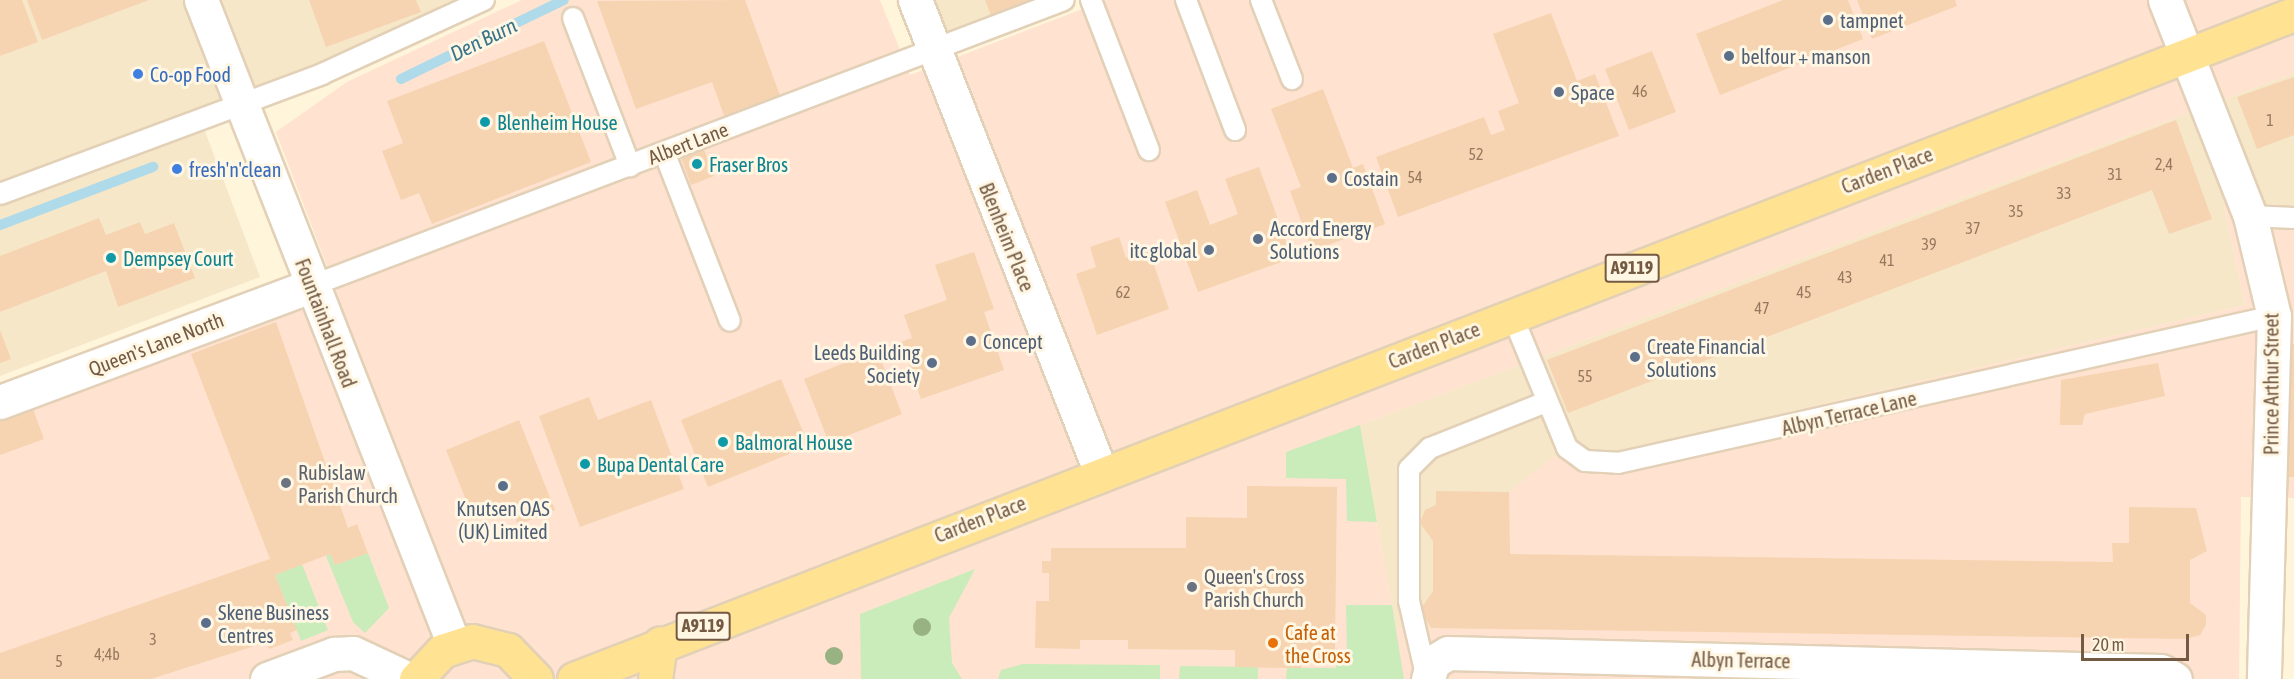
<!DOCTYPE html>
<style>
body{margin:0}
#map{position:relative;width:2294px;height:679px;overflow:hidden;background:#fef5db;font-family:"Asap Condensed",sans-serif}
div>[style]{position:absolute}
[style*='--x']{left:calc(var(--x)*1px);top:calc(var(--y)*1px);width:calc(var(--w)*1px);rotate:calc(var(--a)*1deg)}
.residential>*{inset:0;background:#f6e7c9}
.commercial>*{inset:0;background:#ffe2cf}
.green>*{inset:0;background:#c9ecba}
.stream>*{height:10px;margin:-5px;padding:0 5px;transform-origin:5px;border-radius:5px;background:#afdae9}
.building>*{inset:0;background:#f6d4b1}
.roads{filter:drop-shadow(2px 0 #e2d0b7) drop-shadow(-2px 0 #e2d0b7) drop-shadow(0 2px #e2d0b7) drop-shadow(0 -2px #e2d0b7)}
.lane>*{height:20px;margin:-10px;padding:0 10px;transform-origin:10px;border-radius:10px;background:#fff}
.street>*{height:33px;margin:-16.5px;padding:0 16.5px;transform-origin:16.5px;border-radius:16.5px;background:#fff}
.secondary>*{height:33px;margin:-16.5px;padding:0 16.5px;transform-origin:16.5px;border-radius:16.5px;background:#fff}
.primary>*{height:33px;margin:-16.5px;padding:0 16.5px;transform-origin:16.5px;border-radius:16.5px;background:#ffe292}
.trees>*{width:18px;height:18px;margin:-9px;border-radius:50%;background:#99b282}
.dots>*{width:16px;height:16px;translate:-50% -50%;box-sizing:border-box;border:3px solid #fff7e4;border-radius:50%}
span{translate:-50% -50%;white-space:nowrap;text-align:center;line-height:1.15;-webkit-text-stroke:6px #fff7e4;paint-order:stroke}
.number-label{font-size:16px;color:#95785e}
.number-label span{-webkit-text-stroke-width:0}
.shield-label span{padding:2px 4px;background:#fff7e4;border:2px solid;border-radius:4px;-webkit-text-stroke-width:0}
.shield-label{font-size:18px;color:#755a43;font-weight:700}
.service-label{font-size:20px;color:#4e5e75}
.left{translate:0 -50%;text-align:left}
.right{translate:-100% -50%;text-align:right}
.shop-label{font-size:20px;color:#366cbe}
.culture-label{font-size:20px;color:#0d838f}
.street-label{font-size:20px;color:#755a43}
.worship-label{font-size:20px;color:#5b616d}
.food-label{font-size:20px;color:#c56008}
.water-label{font-size:21px;color:#3b758b;font-style:italic}
.scale{position:absolute;left:2081px;top:634px;width:108px;height:27px;box-sizing:border-box;border:3px solid #755a43;border-top:0;padding-left:8px;font-size:18px;line-height:21px;white-space:nowrap;color:#755a43;-webkit-text-stroke:4px #fff7e4;paint-order:stroke}
</style>
<div id="map">
<div class="residential">
<i style="clip-path:polygon(0 0,484px 0,200px 118px,260px 277px,0 376px)"></i>
<i style="clip-path:polygon(915px 0,1030px 0,929px 39px)"></i>
<i style="clip-path:polygon(2294px 73px,2294px 208px,2224px 206px,2245px 305px,1605px 455px,1509px 629px,1396px 629px,1360px 425px)"></i>
</div>
<div class="commercial">
<i style="clip-path:polygon(522px 0,880px 0,910px 75px,1106px 0,2294px 0,2294px 73px,1360px 425px,1396px 628px,1508px 629px,1509px 492px,1555px 456px,1605px 455px,2245px 305px,2224px 206px,2294px 208px,2294px 498px,2241px 497px,2239px 679px,0 679px,0 418px,338px 295px,276px 132px,347px 82px)"></i>
</div>
<div class="green">
<i style="clip-path:polygon(1360px 425px,1377px 522px,1347px 521px,1346px 479px,1286px 478px,1286px 452px)"></i>
<i style="clip-path:polygon(368px 553px,389px 608px,365px 633px,353px 622px,326px 556px,330px 554px,335px 565px)"></i>
<i style="clip-path:polygon(302px 564px,328px 630px,301px 641px,275px 575px)"></i>
<i style="clip-path:polygon(975px 569px,949px 618px,952px 663px,962px 679px,861px 679px,860px 614px)"></i>
<i style="clip-path:polygon(1346px 605px,1392px 605px,1404px 679px,1286px 679px,1287px 668px,1336px 668px,1335px 651px,1347px 651px)"></i>
<i style="clip-path:polygon(1023px 664px,1160px 665px,1160px 679px,998px 679px,1001px 670px)"></i>
<i style="clip-path:polygon(1180px 666px,1258px 667px,1258px 679px,1179px 679px)"></i>
</div>
<div class="stream">
<i style="--x:401;--y:79;--w:181;--a:-25.9"></i>
<i style="--x:0;--y:225;--w:164;--a:-20.8"></i>
</div>
<div class="building">
<i style="clip-path:polygon(0 0,22px 0,38px 42px,0 56px)"></i>
<i style="clip-path:polygon(27px 0,149px 0,42px 40px)"></i>
<i style="clip-path:polygon(309px 0,416px 0,421px 12px,326px 47px)"></i>
<i style="clip-path:polygon(745px 0,782px 101px,726px 121px,712px 82px,636px 109px,597px 1px)"></i>
<i style="clip-path:polygon(985px 0,1033px 0,991px 16px)"></i>
<i style="clip-path:polygon(1783px 0,1848px 0,1863px 39px,1720px 95px,1696px 34px)"></i>
<i style="clip-path:polygon(1857px 0,1955px 0,1957px 6px,1872px 39px)"></i>
<i style="clip-path:polygon(1551px 13px,1577px 81px,1595px 74px,1619px 136px,1398px 217px,1376px 157px,1484px 117px,1491px 135px,1505px 130px,1498px 111px,1519px 103px,1493px 34px)"></i>
<i style="clip-path:polygon(544px 41px,591px 162px,432px 224px,419px 193px,401px 200px,382px 151px,403px 143px,387px 101px)"></i>
<i style="clip-path:polygon(1652px 51px,1676px 112px,1629px 130px,1605px 69px)"></i>
<i style="clip-path:polygon(2294px 77px,2294px 135px,2257px 149px,2237px 97px)"></i>
<i style="clip-path:polygon(1323px 89px,1353px 168px,1363px 164px,1385px 224px,1312px 251px,1290px 191px,1301px 187px,1271px 109px)"></i>
<i style="clip-path:polygon(2176px 120px,2212px 219px,2169px 234px,2152px 190px,1568px 413px,1547px 360px)"></i>
<i style="clip-path:polygon(702px 144px,714px 176px,691px 185px,679px 152px)"></i>
<i style="clip-path:polygon(1259px 167px,1292px 258px,1198px 292px,1165px 202px,1197px 190px,1210px 225px,1238px 214px,1225px 179px)"></i>
<i style="clip-path:polygon(99px 218px,106px 235px,140px 222px,145px 234px,174px 223px,195px 278px,118px 307px,106px 271px,0 312px,0 256px)"></i>
<i style="clip-path:polygon(1119px 237px,1126px 258px,1149px 250px,1169px 309px,1097px 335px,1076px 274px,1096px 267px,1090px 247px)"></i>
<i style="clip-path:polygon(974px 252px,994px 309px,984px 312px,1004px 370px,921px 399px,901px 342px,912px 338px,904px 315px,947px 300px,935px 265px)"></i>
<i style="clip-path:polygon(276px 322px,348px 528px,357px 524px,368px 553px,335px 565px,330px 554px,275px 575px,297px 630px,290px 633px,293px 640px,269px 649px,267px 642px,151px 679px,0 679px,0 653px,270px 559px,191px 354px)"></i>
<i style="clip-path:polygon(0 330px,11px 359px,0 363px)"></i>
<i style="clip-path:polygon(2290px 344px,2294px 344px,2294px 477px,2288px 477px)"></i>
<i style="clip-path:polygon(877px 350px,902px 414px,829px 443px,804px 379px)"></i>
<i style="clip-path:polygon(2158px 363px,2165px 396px,2085px 414px,2082px 425px,2060px 425px,2061px 380px)"></i>
<i style="clip-path:polygon(781px 379px,809px 446px,708px 487px,681px 420px)"></i>
<i style="clip-path:polygon(589px 397px,598px 420px,651px 400px,684px 489px,580px 527px,539px 416px)"></i>
<i style="clip-path:polygon(31px 404px,44px 439px,0 455px,0 416px)"></i>
<i style="clip-path:polygon(519px 420px,555px 510px,518px 525px,508px 501px,472px 515px,446px 450px)"></i>
<i style="clip-path:polygon(1247px 486px,1337px 487px,1335px 651px,1301px 650px,1301px 668px,1287px 668px,1235px 667px,1235px 650px,1128px 649px,1128px 640px,1080px 640px,1080px 649px,1035px 648px,1036px 601px,1049px 601px,1049px 573px,1042px 573px,1042px 561px,1051px 561px,1051px 548px,1186px 548px,1186px 517px,1247px 518px)"></i>
<i style="clip-path:polygon(1436px 491px,1509px 492px,1510px 554px,2113px 562px,2112px 543px,2129px 543px,2129px 507px,2196px 508px,2207px 551px,2190px 560px,2190px 603px,2206px 615px,2206px 625px,2200px 635px,2186px 639px,1431px 628px,1420px 610px,1433px 591px,1433px 541px,1420px 523px,1425px 510px,1436px 505px)"></i>
</div>
<div class="roads">
<div class="lane">
<i style="--x:1091;--y:0;--w:161;--a:68.9"></i>
<i style="--x:1186;--y:0;--w:139;--a:69.3"></i>
<i style="--x:1261;--y:0;--w:85;--a:68.6"></i>
<i style="--x:573;--y:18;--w:159;--a:68.9"></i>
<i style="--x:664;--y:152;--w:181;--a:68.7"></i>
<i style="--x:0;--y:194;--w:344;--a:-20.4"></i>
<i style="--x:322;--y:74;--w:178;--a:-24.6"></i>
<i style="--x:2250;--y:216;--w:44;--a:2.6"></i>
<i style="--x:311;--y:286;--w:805;--a:-20.8"></i>
<i style="--x:1512;--y:315;--w:144;--a:67.5"></i>
<i style="--x:1567;--y:448;--w:22;--a:36"></i>
<i style="--x:1585;--y:461;--w:33;--a:3"></i>
<i style="--x:1618;--y:463;--w:672;--a:-12.63"></i>
<i style="--x:1427;--y:679;--w:80;--a:-103"></i>
<i style="--x:1409;--y:601;--w:132;--a:-90"></i>
<i style="--x:1409;--y:469;--w:30;--a:-45"></i>
<i style="--x:1430;--y:448;--w:125;--a:-21.6"></i>
</div>
<div class="street">
<i style="--x:915;--y:0;--w:508;--a:68.53"></i>
<i style="--x:2165;--y:0;--w:232;--a:68.5"></i>
<i style="--x:2250;--y:216;--w:103;--a:76.5"></i>
<i style="--x:2274;--y:316;--w:363;--a:91.6"></i>
<i style="--x:0;--y:402;--w:332;--a:-20.5"></i>
<i style="--x:267;--y:679;--w:72;--a:-20.5"></i>
<i style="--x:334;--y:654;--w:19;--a:-3"></i>
<i style="--x:353;--y:653;--w:62;--a:24.9"></i>
<i style="--x:1428;--y:679;--w:18;--a:-74"></i>
<i style="--x:1433;--y:662;--w:17;--a:-31"></i>
<i style="--x:1448;--y:653;--w:713;--a:1.45"></i>
<i style="--x:2161;--y:671;--w:16;--a:30"></i>
</div>
<div class="secondary">
<i style="--x:201;--y:0;--w:693;--a:68.58"></i>
</div>
<div class="primary">
<i style="--x:416;--y:679;--w:38;--a:-47"></i>
<i style="--x:442;--y:651;--w:32;--a:-18"></i>
<i style="--x:472;--y:641;--w:37;--a:14"></i>
<i style="--x:508;--y:650;--w:40;--a:46"></i>
<i style="--x:574;--y:679;--w:1844;--a:-21.14"></i>
<i style="--x:655;--y:679;--w:36;--a:-82"></i>
</div>
</div>
<div class="trees">
<i style="left:922px;top:627px"></i>
<i style="left:834px;top:656px"></i>
</div>
<div class="dots">
<i style="left:1828px;top:20px;background:#5c6f8a"></i>
<i style="left:1729px;top:56px;background:#5c6f8a"></i>
<i style="left:138px;top:74px;background:#3f7fe0"></i>
<i style="left:1559px;top:92px;background:#5c6f8a"></i>
<i style="left:485px;top:122px;background:#0f9aa8"></i>
<i style="left:697px;top:164px;background:#0f9aa8"></i>
<i style="left:177px;top:169px;background:#3f7fe0"></i>
<i style="left:1332px;top:178px;background:#5c6f8a"></i>
<i style="left:1258px;top:239px;background:#5c6f8a"></i>
<i style="left:1209px;top:250px;background:#5c6f8a"></i>
<i style="left:111px;top:258px;background:#0f9aa8"></i>
<i style="left:971px;top:341px;background:#5c6f8a"></i>
<i style="left:1635px;top:357px;background:#5c6f8a"></i>
<i style="left:932px;top:363px;background:#5c6f8a"></i>
<i style="left:723px;top:442px;background:#0f9aa8"></i>
<i style="left:585px;top:464px;background:#0f9aa8"></i>
<i style="left:286px;top:483px;background:#6b7280"></i>
<i style="left:503px;top:486px;background:#5c6f8a"></i>
<i style="left:1192px;top:587px;background:#6b7280"></i>
<i style="left:206px;top:623px;background:#5c6f8a"></i>
<i style="left:1273px;top:643px;background:#e8710a"></i>
</div>
<div class="number-label">
<span style="left:1640px;top:91px">46</span>
<span style="left:2270px;top:120px">1</span>
<span style="left:1476px;top:154px">52</span>
<span style="left:2164px;top:164px">2,4</span>
<span style="left:2115px;top:174px">31</span>
<span style="left:1415px;top:177px">54</span>
<span style="left:2064px;top:193px">33</span>
<span style="left:2016px;top:211px">35</span>
<span style="left:1973px;top:228px">37</span>
<span style="left:1929px;top:244px">39</span>
<span style="left:1887px;top:260px">41</span>
<span style="left:1845px;top:277px">43</span>
<span style="left:1123px;top:292px">62</span>
<span style="left:1804px;top:292px">45</span>
<span style="left:1762px;top:308px">47</span>
<span style="left:1585px;top:376px">55</span>
<span style="left:153px;top:639px">3</span>
<span style="left:107px;top:654px">4;4b</span>
<span style="left:59px;top:661px">5</span>
</div>
<div class="shield-label">
<span style="left:1632px;top:268px">A9119</span>
<span style="left:703px;top:626px">A9119</span>
</div>
<div class="service-label">
<span class="left" style="left:1840px;top:20px">tampnet</span>
<span class="left" style="left:1741px;top:56px">belfour + manson</span>
<span class="left" style="left:1571px;top:92px">Space</span>
<span class="left" style="left:1344px;top:178px">Costain</span>
<span class="left" style="left:1270px;top:240px">Accord Energy<br>Solutions</span>
<span class="right" style="left:1197px;top:250px">itc global</span>
<span class="left" style="left:983px;top:341px">Concept</span>
<span class="left" style="left:1647px;top:358px">Create Financial<br>Solutions</span>
<span class="right" style="left:920px;top:364px">Leeds Building<br>Society</span>
<span style="left:503px;top:520px">Knutsen OAS<br>(UK) Limited</span>
<span class="left" style="left:218px;top:624px">Skene Business<br>Centres</span>
</div>
<div class="shop-label">
<span class="left" style="left:150px;top:74px">Co-op Food</span>
<span class="left" style="left:189px;top:169px">fresh'n'clean</span>
</div>
<div class="culture-label">
<span class="left" style="left:497px;top:122px">Blenheim House</span>
<span class="left" style="left:709px;top:164px">Fraser Bros</span>
<span class="left" style="left:123px;top:258px">Dempsey Court</span>
<span class="left" style="left:735px;top:442px">Balmoral House</span>
<span class="left" style="left:597px;top:464px">Bupa Dental Care</span>
</div>
<div class="street-label">
<span style="left:688px;top:143px;rotate:-21deg">Albert Lane</span>
<span style="left:1887px;top:170px;rotate:-21deg">Carden Place</span>
<span style="left:1007px;top:237px;rotate:68deg">Blenheim Place</span>
<span style="left:326px;top:323px;rotate:69deg">Fountainhall Road</span>
<span style="left:156px;top:344px;rotate:-21deg">Queen's Lane North</span>
<span style="left:1434px;top:345px;rotate:-21deg">Carden Place</span>
<span style="left:2271px;top:384px;rotate:-90deg">Prince Arthur Street</span>
<span style="left:1849px;top:413px;rotate:-13deg">Albyn Terrace Lane</span>
<span style="left:980px;top:519px;rotate:-21deg">Carden Place</span>
<span style="left:1741px;top:660px;rotate:1deg">Albyn Terrace</span>
</div>
<div class="worship-label">
<span class="left" style="left:298px;top:484px">Rubislaw<br>Parish Church</span>
<span class="left" style="left:1204px;top:588px">Queen's Cross<br>Parish Church</span>
</div>
<div class="food-label">
<span class="left" style="left:1285px;top:644px">Cafe at<br>the Cross</span>
</div>
<div class="water-label">
<span style="left:483px;top:39px;rotate:-26deg">Den Burn</span>
</div>
<div class="scale">20 m</div>
</div>
